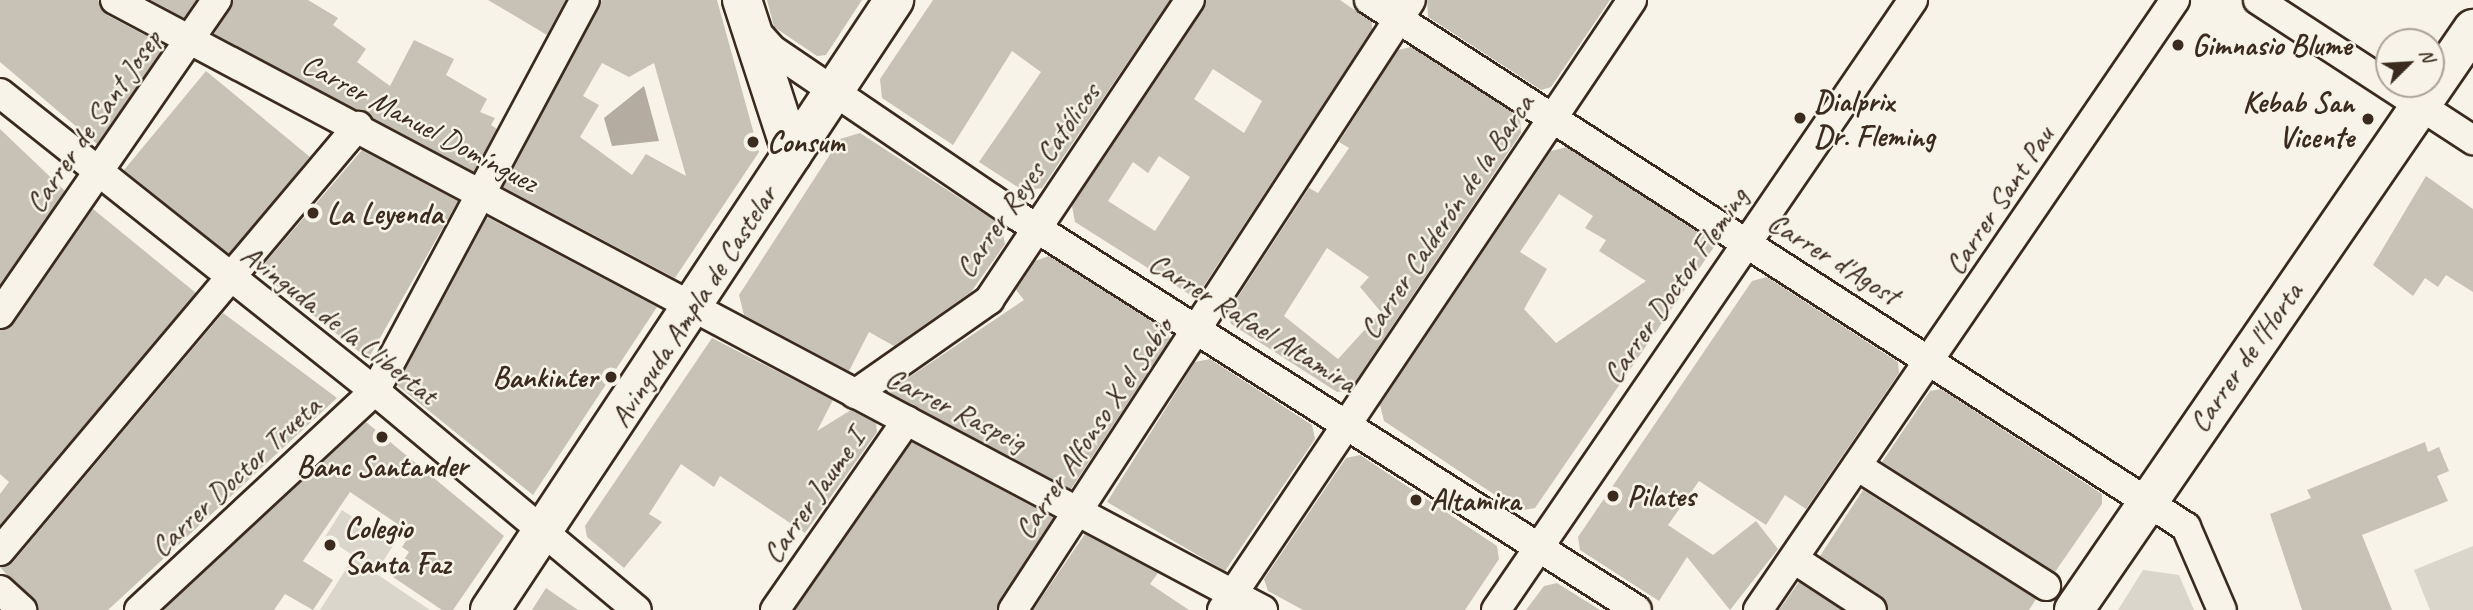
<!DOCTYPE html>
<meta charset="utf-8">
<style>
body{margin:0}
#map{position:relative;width:2473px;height:610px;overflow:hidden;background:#f7f3e8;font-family:Caveat,sans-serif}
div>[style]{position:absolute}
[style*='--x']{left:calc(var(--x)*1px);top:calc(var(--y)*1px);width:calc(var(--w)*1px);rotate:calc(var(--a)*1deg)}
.green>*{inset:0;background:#dbd6cb}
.water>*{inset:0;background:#b4aca0}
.building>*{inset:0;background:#c8c1b6}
.roads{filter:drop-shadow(2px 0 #3b2a1e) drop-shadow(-2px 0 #3b2a1e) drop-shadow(0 2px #3b2a1e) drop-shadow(0 -2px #3b2a1e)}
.street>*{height:28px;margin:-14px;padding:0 14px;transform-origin:14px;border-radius:14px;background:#f7f3e8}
.secondary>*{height:38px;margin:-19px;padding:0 19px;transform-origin:19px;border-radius:19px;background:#f7f3e8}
.dots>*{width:19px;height:19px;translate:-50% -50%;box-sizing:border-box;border:4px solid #f7f3e8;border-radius:50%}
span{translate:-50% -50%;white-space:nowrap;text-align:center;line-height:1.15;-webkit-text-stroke:5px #f7f3e8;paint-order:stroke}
.poi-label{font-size:30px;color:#3b2a1e;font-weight:700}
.left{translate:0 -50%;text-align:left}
.right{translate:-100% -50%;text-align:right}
.street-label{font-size:30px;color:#3b2a1e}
.north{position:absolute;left:2375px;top:28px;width:70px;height:70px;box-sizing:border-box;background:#f7f3e8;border:2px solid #aca397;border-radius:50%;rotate:66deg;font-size:19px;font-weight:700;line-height:28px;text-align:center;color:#3b2a1e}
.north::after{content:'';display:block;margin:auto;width:24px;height:32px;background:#3b2a1e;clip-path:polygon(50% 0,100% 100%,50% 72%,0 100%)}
</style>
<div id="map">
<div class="green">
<i style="clip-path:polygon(342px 510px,394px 544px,377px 571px,325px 537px)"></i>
<i style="clip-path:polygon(2473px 546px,2473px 610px,2430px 610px,2414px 570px)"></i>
<i style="clip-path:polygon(353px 558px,430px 610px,320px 610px)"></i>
<i style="clip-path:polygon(2143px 570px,2179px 575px,2194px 610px,2118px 610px)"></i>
</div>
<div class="water">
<i style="clip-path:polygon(644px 86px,659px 141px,612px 146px,604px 118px)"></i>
</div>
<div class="building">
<i style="clip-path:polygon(0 0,98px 0,107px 15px,165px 46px,97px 144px,0 62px)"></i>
<i style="clip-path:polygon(151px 0,197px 0,184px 18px)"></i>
<i style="clip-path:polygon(233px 0,308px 0,338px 18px,333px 25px,366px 49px,357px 62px,390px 86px,414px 40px,454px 59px,446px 75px,487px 99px,480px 112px,495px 118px,491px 125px,497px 129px,474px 172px,214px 34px)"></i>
<i style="clip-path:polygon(488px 0,566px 0,547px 35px)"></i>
<i style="clip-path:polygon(evenodd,602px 0,717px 0,759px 152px,675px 278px,503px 187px,602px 0,602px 63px,629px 77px,654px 63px,686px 176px,646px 154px,632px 175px,580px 137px,599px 105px,583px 96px,602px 63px)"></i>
<i style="clip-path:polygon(767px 0,862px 0,826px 55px,817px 56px,774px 27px)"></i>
<i style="clip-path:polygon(933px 0,1170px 0,1042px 188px,1024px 191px,979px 162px,1041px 72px,1012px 51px,953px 145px,882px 98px,880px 79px)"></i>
<i style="clip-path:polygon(evenodd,1206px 0,1340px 0,1372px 22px,1372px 30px,1201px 290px,1189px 294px,1075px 222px,1072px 206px,1206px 0,1213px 69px,1262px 101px,1244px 133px,1194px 99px,1213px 69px,1206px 0,1159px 156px,1190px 177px,1155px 231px,1108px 201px,1133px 162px,1148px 173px,1159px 156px)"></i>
<i style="clip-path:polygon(1427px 0,1610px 0,1551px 87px,1541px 90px,1428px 17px)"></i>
<i style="clip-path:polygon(evenodd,1411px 47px,1520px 117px,1521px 133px,1349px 391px,1337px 392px,1231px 324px,1228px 312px,1309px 188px,1318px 193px,1349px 148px,1339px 142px,1398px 50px,1411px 47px,1327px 248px,1369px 277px,1360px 287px,1381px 312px,1338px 359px,1284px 316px,1327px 248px)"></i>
<i style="clip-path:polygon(206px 71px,310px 157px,229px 254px,124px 170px)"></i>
<i style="clip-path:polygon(0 129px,65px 191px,0 285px)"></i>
<i style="clip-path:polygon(860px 133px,1001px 225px,1005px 244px,971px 292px,894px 346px,869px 332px,849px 371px,744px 315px,739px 295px,840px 139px)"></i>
<i style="clip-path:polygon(evenodd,1567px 147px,1716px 244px,1535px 508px,1519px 511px,1384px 421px,1380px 405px,1551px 151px,1567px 147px,1559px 194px,1593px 216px,1585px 228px,1606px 240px,1599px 251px,1646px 281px,1556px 343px,1524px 309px,1547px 269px,1520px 252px,1559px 194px)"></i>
<i style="clip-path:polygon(362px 150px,458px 201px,368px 359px,258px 271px)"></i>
<i style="clip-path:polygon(2426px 176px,2473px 209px,2473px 292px,2446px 275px,2438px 287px,2425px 278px,2413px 296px,2373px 265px)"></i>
<i style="clip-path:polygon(93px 209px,196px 293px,0 525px,0 494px,9px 482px,0 474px,0 330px,14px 323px)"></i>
<i style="clip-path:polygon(487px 217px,657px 307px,533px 495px,397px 385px)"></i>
<i style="clip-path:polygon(1049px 256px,1167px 331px,1170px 339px,1071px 489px,887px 392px,1024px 300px,1016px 290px,1035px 261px)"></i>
<i style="clip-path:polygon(1767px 277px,1898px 362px,1899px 373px,1806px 509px,1785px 495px,1766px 525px,1699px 481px,1668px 525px,1713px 555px,1756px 521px,1778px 549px,1730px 610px,1687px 557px,1659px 601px,1580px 550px,1578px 537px,1752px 281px)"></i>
<i style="clip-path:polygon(223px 313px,337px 398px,108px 610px,38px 610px,0 567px,13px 562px)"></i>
<i style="clip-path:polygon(712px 338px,833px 400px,817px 431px,851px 410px,876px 423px,877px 432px,805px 533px,720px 476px,714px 487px,681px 464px,649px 514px,662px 522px,624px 568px,587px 537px,585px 526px)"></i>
<i style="clip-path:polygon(1210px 359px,1312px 425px,1315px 439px,1225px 571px,1107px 502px,1195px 362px)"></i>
<i style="clip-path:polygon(1941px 389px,2102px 494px,2102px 504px,2055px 572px,1882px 462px,1930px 391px)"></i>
<i style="clip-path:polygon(366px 422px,504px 536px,453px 610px,442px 610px,393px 577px,409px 552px,402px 547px,411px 533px,350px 492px,303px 561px,333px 580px,313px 610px,285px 594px,274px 610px,163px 610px)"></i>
<i style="clip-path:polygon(912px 442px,1054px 518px,997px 610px,795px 610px)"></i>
<i style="clip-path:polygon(2425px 442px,2428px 452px,2439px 447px,2449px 471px,2437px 476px,2448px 501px,2362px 535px,2392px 610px,2302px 610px,2270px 514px,2311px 498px,2307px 490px)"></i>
<i style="clip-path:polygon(1360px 455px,1497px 546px,1499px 559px,1465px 610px,1303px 610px,1268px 591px,1264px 579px,1346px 458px)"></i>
<i style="clip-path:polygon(1863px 490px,2036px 599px,2029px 610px,1888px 610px,1881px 596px,1820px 556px)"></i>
<i style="clip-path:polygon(1085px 534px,1158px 573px,1150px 584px,1189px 610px,1033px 610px)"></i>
<i style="clip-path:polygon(1799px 582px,1842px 610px,1779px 610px)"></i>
<i style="clip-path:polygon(1557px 583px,1600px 610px,1526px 610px,1544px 586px)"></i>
<i style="clip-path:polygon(546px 588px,578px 610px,532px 610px)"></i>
</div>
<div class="roads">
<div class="street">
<i style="--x:115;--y:0;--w:1300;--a:27.98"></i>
<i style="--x:1369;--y:0;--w:972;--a:32.82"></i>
<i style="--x:2186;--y:527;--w:90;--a:66.6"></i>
<i style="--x:2258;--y:0;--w:257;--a:33.1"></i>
<i style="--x:752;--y:27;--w:31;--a:48"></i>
<i style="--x:773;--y:50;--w:297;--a:34.2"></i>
<i style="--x:1019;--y:217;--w:732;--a:32.45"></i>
<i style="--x:0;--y:93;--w:479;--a:38.5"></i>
<i style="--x:375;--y:391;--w:341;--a:39.9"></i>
<i style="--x:0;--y:314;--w:382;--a:-55.4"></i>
<i style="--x:855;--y:394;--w:164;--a:-35"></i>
<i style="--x:989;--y:300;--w:361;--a:-56.2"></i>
<i style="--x:1857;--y:466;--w:224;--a:32.4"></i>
<i style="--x:0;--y:551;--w:556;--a:-49.89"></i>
<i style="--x:1794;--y:559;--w:93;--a:33.2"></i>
<i style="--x:0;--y:590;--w:30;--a:42"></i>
<i style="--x:139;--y:610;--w:322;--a:-42.9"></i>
<i style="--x:375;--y:391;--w:444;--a:-61.8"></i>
<i style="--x:775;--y:610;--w:231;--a:-55.2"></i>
<i style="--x:1013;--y:610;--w:728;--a:-56.88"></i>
<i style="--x:1222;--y:610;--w:735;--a:-56.09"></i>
<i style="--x:1496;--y:610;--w:739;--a:-55.64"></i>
<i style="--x:1758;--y:610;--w:739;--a:-55.64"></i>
</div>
<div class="secondary">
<i style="--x:742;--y:0;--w:162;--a:72"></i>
<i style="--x:490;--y:610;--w:732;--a:-56.48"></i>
<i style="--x:2074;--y:610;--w:705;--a:-55.52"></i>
</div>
</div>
<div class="dots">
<i style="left:2178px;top:45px;background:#3b2a1e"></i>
<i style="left:1800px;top:118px;background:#3b2a1e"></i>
<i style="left:2368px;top:119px;background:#3b2a1e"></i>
<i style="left:753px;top:142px;background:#3b2a1e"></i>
<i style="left:313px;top:213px;background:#3b2a1e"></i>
<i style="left:611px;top:377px;background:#3b2a1e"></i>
<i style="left:382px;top:437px;background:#3b2a1e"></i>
<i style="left:1613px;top:496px;background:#3b2a1e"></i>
<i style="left:1416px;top:500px;background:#3b2a1e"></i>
<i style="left:330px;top:545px;background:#3b2a1e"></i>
</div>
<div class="poi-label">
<span class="left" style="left:2192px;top:45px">Gimnasio Blume</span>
<span class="left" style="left:1814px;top:118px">Dialprix<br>Dr. Fleming</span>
<span class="right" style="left:2354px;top:119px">Kebab San<br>Vicente</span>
<span class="left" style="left:767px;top:142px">Consum</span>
<span class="left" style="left:327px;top:213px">La Leyenda</span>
<span class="right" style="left:597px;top:377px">Bankinter</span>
<span style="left:382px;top:466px">Banc Santander</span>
<span class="left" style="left:1627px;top:496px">Pilates</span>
<span class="left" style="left:1430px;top:500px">Altamira</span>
<span class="left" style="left:344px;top:545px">Colegio<br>Santa Faz</span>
</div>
<div class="street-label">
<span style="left:93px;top:121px;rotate:-55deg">Carrer de Sant Josep</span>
<span style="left:420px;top:123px;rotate:28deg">Carrer Manuel Domínguez</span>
<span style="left:1027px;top:180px;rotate:-55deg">Carrer Reyes Católicos</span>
<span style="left:1999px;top:200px;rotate:-56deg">Carrer Sant Pau</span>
<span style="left:1446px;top:216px;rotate:-56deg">Carrer Calderón de la Barca</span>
<span style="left:1834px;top:258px;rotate:32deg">Carrer d'Agost</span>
<span style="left:1675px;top:285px;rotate:-55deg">Carrer Doctor Fleming</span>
<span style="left:693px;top:306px;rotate:-57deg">Avinguda Ampla de Castelar</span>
<span style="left:1253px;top:322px;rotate:32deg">Carrer Rafael Altamira</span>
<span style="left:340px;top:324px;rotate:38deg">Avinguda de la Llibertat</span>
<span style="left:2245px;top:357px;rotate:-55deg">Carrer de l'Horta</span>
<span style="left:956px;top:409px;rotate:27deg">Carrer Raspeig</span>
<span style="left:1093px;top:428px;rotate:-56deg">Carrer Alfonso X el Sabio</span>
<span style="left:235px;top:476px;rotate:-43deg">Carrer Doctor Trueta</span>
<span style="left:813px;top:496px;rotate:-55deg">Carrer Jaume I</span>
</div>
<div class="north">N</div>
</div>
